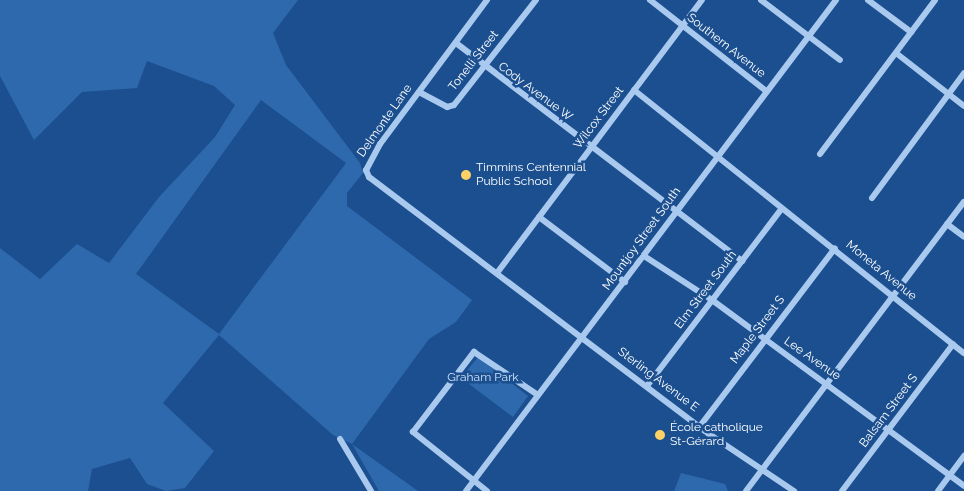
<!DOCTYPE html>
<html>
<head>
<meta charset="utf-8">
<style>
	body { margin:0 }
	#map { position:relative; width:964px; height:491px; overflow:hidden; background:#1b4f8f; font-family:Raleway,sans-serif }
	div>[style] { position:absolute }
	.green>* { inset:0; background:#2e69ad }
	.minor>* { height:6px; margin:-3px; padding:0 3px; transform-origin:3px; border-radius:3px; background:#a9c9ee }
	.dots>* { width:14px; height:14px; translate:-50% -50%; box-sizing:border-box; border:2px solid #1b4f8f; border-radius:50% }
	span { translate:-50% -50%; white-space:nowrap; text-align:center; line-height:1.15; -webkit-text-stroke:5px #1b4f8f; paint-order:stroke }
	.street-label { font-size:12px; color:#fff }
	.poi-label { font-size:12px; color:#fff }
	.left { translate:0 -50%; text-align:left }
	.park-label { font-size:12px; color:#cfe3fa }
</style>
</head>
<body>
<div id="map">
	<div class="green">
		<div style="clip-path:polygon(evenodd,0 0,298px 0,273px 33px,286px 65px,360px 163px,363px 173px,347px 193px,347px 206px,472px 300px,456px 322px,429px 339px,352px 444px,418px 491px,379px 491px,352px 444px,333px 435px,219px 335px,163px 403px,214px 451px,185px 488px,166px 491px,147px 484px,130px 458px,92px 469px,88px 491px,0 491px,0 248px,40px 279px,77px 244px,109px 263px,159px 197px,215px 137px,235px 105px,214px 86px,147px 61px,137px 88px,82px 92px,34px 140px,0 76px,0 0,261px 100px,346px 163px,219px 334px,136px 274px,261px 100px)"></div>
		<div style="clip-path:polygon(478px 357px,528px 396px,513px 417px,461px 378px)"></div>
		<div style="clip-path:polygon(681px 473px,725px 484px,728px 491px,674px 491px)"></div>
	</div>
	<div class="minor">
		<div style="left:487px;top:0;width:179px;rotate:126.6deg"></div>
		<div style="left:380px;top:144px;width:30px;rotate:118deg"></div>
		<div style="left:366px;top:170px;width:8px;rotate:67deg"></div>
		<div style="left:369px;top:177px;width:430px;rotate:37.1deg"></div>
		<div style="left:712px;top:436px;width:99px;rotate:33.9deg"></div>
		<div style="left:650px;top:0;width:147px;rotate:38.1deg"></div>
		<div style="left:761px;top:0;width:99px;rotate:37.2deg"></div>
		<div style="left:868px;top:0;width:54px;rotate:36.7deg"></div>
		<div style="left:456px;top:43px;width:360px;rotate:37.3deg"></div>
		<div style="left:896px;top:53px;width:86px;rotate:37.9deg"></div>
		<div style="left:634px;top:90px;width:422px;rotate:38.6deg"></div>
		<div style="left:419px;top:92px;width:32px;rotate:28deg"></div>
		<div style="left:447px;top:107px;width:7px;rotate:-16deg"></div>
		<div style="left:454px;top:105px;width:133px;rotate:-52deg"></div>
		<div style="left:820px;top:154px;width:192px;rotate:-53.2deg"></div>
		<div style="left:872px;top:198px;width:155px;rotate:-53.6deg"></div>
		<div style="left:539px;top:217px;width:108px;rotate:37.1deg"></div>
		<div style="left:947px;top:224px;width:21px;rotate:37deg"></div>
		<div style="left:644px;top:256px;width:81px;rotate:32.9deg"></div>
		<div style="left:712px;top:300px;width:313px;rotate:36.4deg"></div>
		<div style="left:497px;top:273px;width:341px;rotate:-53.1deg"></div>
		<div style="left:647px;top:386px;width:223px;rotate:-52.8deg"></div>
		<div style="left:700px;top:426px;width:223px;rotate:-52.8deg"></div>
		<div style="left:340px;top:439px;width:61px;rotate:59.2deg"></div>
		<div style="left:466px;top:491px;width:615px;rotate:-53deg"></div>
		<div style="left:487px;top:491px;width:95px;rotate:-141.4deg"></div>
		<div style="left:413px;top:432px;width:101px;rotate:-52.7deg"></div>
		<div style="left:474px;top:352px;width:77px;rotate:33.9deg"></div>
		<div style="left:746px;top:491px;width:362px;rotate:-53deg"></div>
		<div style="left:842px;top:491px;width:184px;rotate:-52.9deg"></div>
		<div style="left:938px;top:491px;width:44px;rotate:-53.4deg"></div>
	</div>
	<div class="dots">
		<div style="left:466px;top:175px;background:#ffd166"></div>
		<div style="left:660px;top:435px;background:#ffd166"></div>
	</div>
	<div class="street-label">
		<span style="left:726px;top:46px;rotate:38deg">Southern Avenue</span>
		<span style="left:474px;top:61px;rotate:-52deg">Tonelli Street</span>
		<span style="left:535px;top:92px;rotate:37deg">Cody Avenue W</span>
		<span style="left:599px;top:118px;rotate:-53deg">Wilcox Street</span>
		<span style="left:385px;top:121px;rotate:-55deg">Delmonte Lane</span>
		<span style="left:642px;top:239px;rotate:-54deg">Mountjoy Street South</span>
		<span style="left:881px;top:271px;rotate:39deg">Moneta Avenue</span>
		<span style="left:706px;top:290px;rotate:-53deg">Elm Street South</span>
		<span style="left:758px;top:330px;rotate:-53deg">Maple Street S</span>
		<span style="left:812px;top:359px;rotate:35deg">Lee Avenue</span>
		<span style="left:658px;top:380px;rotate:37deg">Sterling Avenue E</span>
		<span style="left:889px;top:411px;rotate:-53deg">Balsam Street S</span>
	</div>
	<div class="poi-label">
		<span class="left" style="left:476px;top:175px">Timmins Centennial<br>Public School</span>
		<span class="left" style="left:670px;top:435px">École catholique<br>St-Gérard</span>
	</div>
	<div class="park-label">
		<span style="left:483px;top:378px">Graham Park</span>
	</div>
</div>
</body>
</html>
